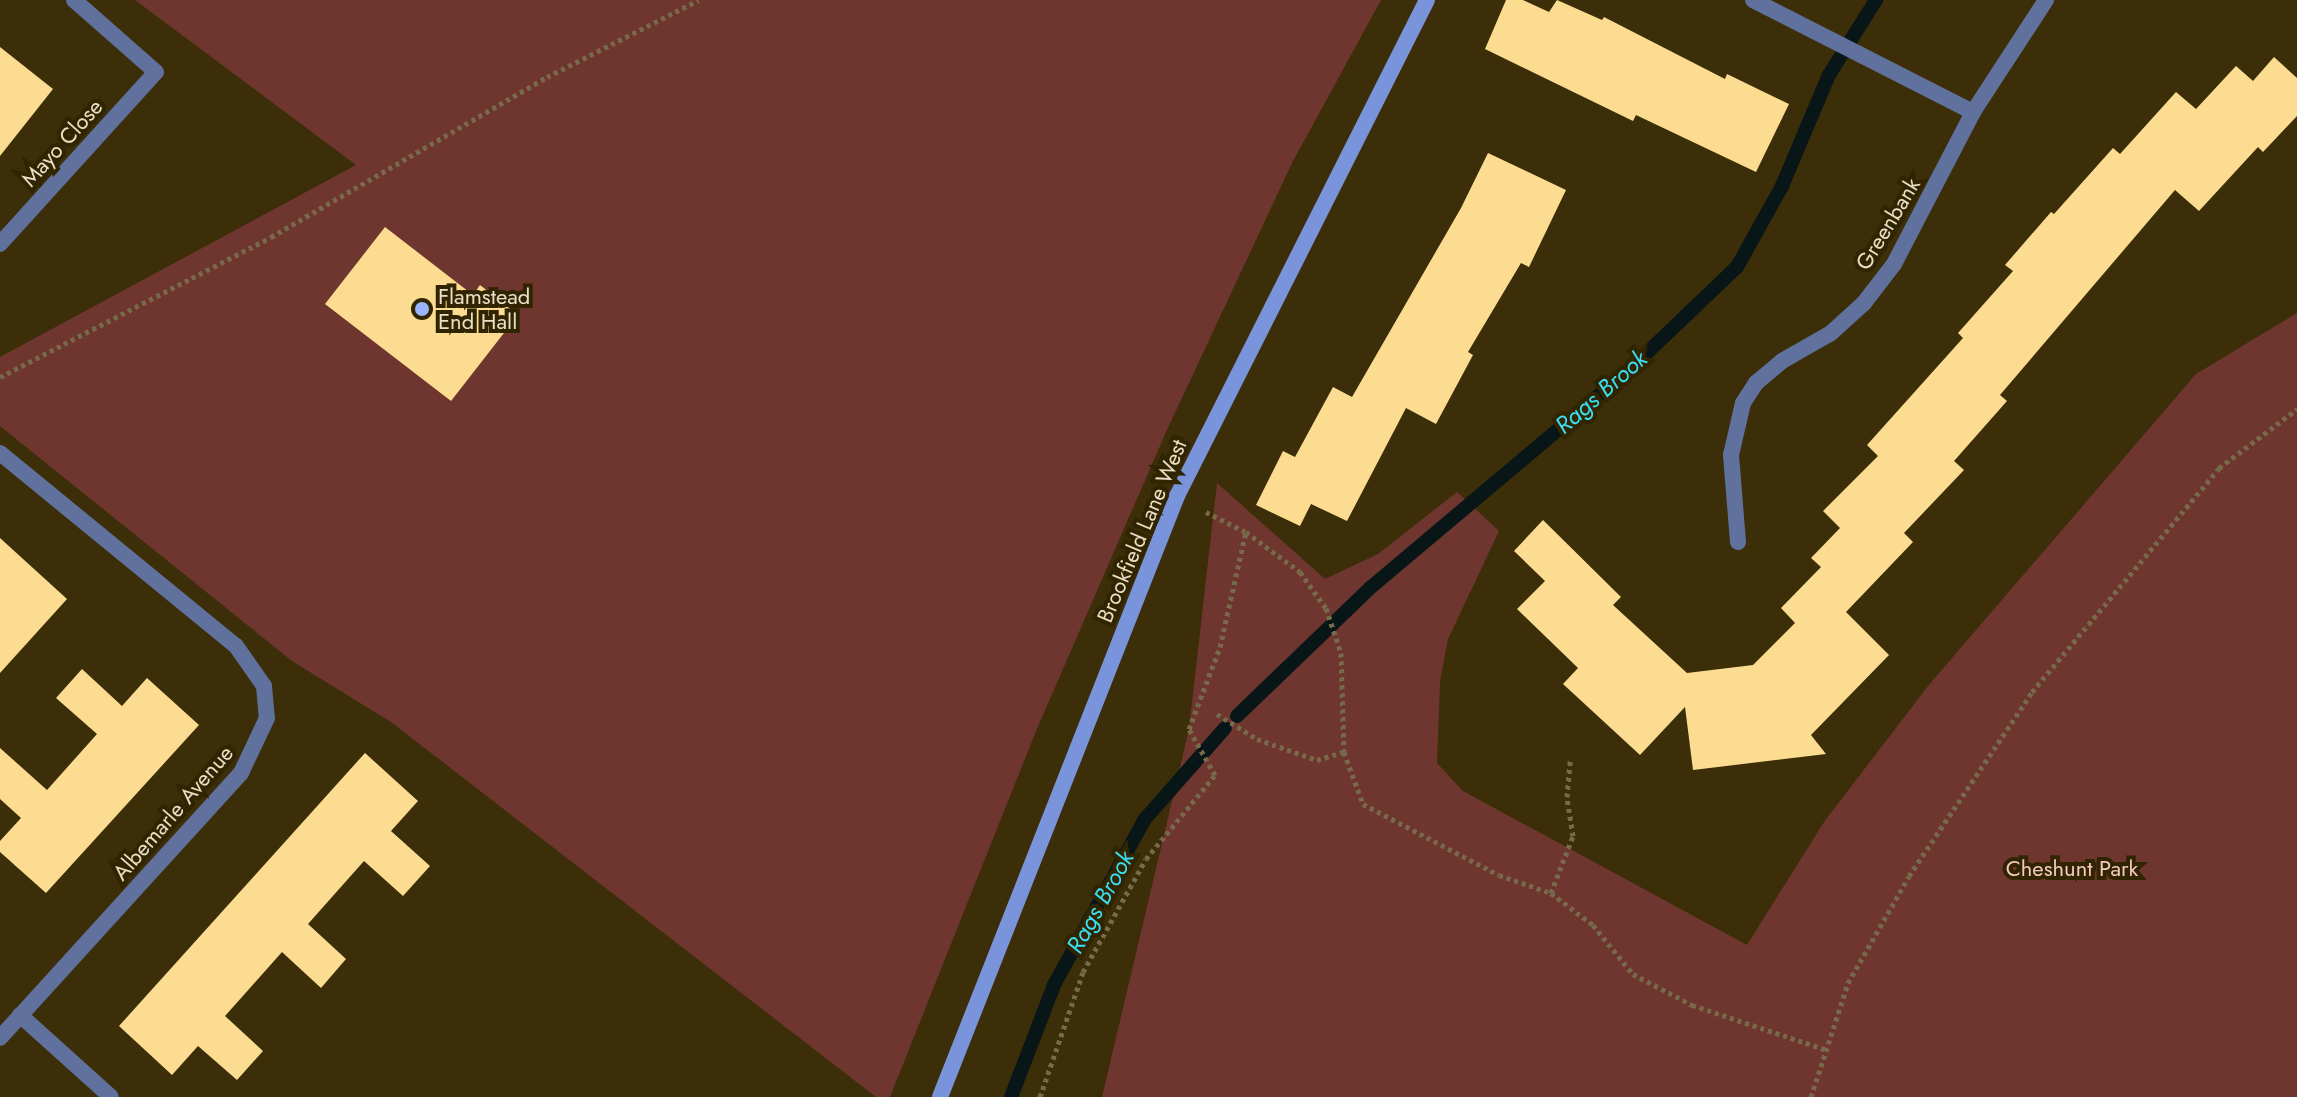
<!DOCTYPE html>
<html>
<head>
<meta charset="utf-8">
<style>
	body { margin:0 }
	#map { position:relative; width:2297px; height:1097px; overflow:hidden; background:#3c2e09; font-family:Jost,sans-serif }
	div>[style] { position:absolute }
	.green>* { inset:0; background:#6f3630 }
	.stream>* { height:14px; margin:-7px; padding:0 7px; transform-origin:7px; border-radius:7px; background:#081618 }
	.building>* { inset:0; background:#fbdc90 }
	.path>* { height:5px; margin-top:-2.5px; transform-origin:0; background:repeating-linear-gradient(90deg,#776a49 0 4px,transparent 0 8px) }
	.service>* { height:16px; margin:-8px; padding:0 8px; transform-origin:8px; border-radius:8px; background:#60719d }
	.minor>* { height:16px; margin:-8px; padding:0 8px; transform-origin:8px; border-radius:8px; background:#60719d }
	.secondary>* { height:16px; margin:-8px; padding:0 8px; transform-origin:8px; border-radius:8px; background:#7a94db }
	.dots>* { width:22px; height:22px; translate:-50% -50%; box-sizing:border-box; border:4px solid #312400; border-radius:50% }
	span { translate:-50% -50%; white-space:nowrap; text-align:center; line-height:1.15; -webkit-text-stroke:8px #312400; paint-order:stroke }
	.street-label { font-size:22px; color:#e9dec6 }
	.poi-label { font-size:22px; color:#e9dec6 }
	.left { translate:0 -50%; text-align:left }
	.park-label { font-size:22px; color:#f4c7c0 }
	.water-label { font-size:24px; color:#3adef3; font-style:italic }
</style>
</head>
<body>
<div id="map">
	<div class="green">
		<div style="clip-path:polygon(135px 0,1381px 0,1292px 163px,1166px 432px,1036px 731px,890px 1097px,876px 1097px,391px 722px,292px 661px,0 426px,0 357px,356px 165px)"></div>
		<div style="clip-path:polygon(2297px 313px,2297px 1097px,1102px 1097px,1189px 729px,1217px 483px,1325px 579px,1378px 554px,1457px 492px,1499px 531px,1448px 639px,1440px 681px,1437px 763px,1463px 791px,1747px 945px,1824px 822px,1928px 686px,2196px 374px)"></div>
	</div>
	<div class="stream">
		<div style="left:1237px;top:716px;width:185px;rotate:-43.9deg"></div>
		<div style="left:1370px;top:588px;width:337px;rotate:-40.1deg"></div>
		<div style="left:1628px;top:371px;width:151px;rotate:-43.7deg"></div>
		<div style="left:1737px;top:267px;width:93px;rotate:-60.9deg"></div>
		<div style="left:1782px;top:186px;width:121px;rotate:-67.1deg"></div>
		<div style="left:1829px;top:75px;width:89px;rotate:-57.9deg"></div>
		<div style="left:1011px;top:1097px;width:120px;rotate:-69deg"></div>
		<div style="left:1054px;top:985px;width:189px;rotate:-61.3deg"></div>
		<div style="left:1145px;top:819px;width:121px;rotate:-48.7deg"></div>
	</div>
	<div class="building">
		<div style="clip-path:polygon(1506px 0,1523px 0,1549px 12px,1557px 0,1602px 20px,1604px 17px,1725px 79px,1727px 74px,1789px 104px,1756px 172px,1636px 115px,1633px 121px,1485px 49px)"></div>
		<div style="clip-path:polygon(0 47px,53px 89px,0 156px)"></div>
		<div style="clip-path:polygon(2274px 57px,2297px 78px,2297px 116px,2263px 152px,2258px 147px,2199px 211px,2175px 190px,2000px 395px,2007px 401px,1954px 461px,1964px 470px,1904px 533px,1913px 542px,1846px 612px,1889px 655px,1811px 735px,1826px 754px,1693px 770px,1685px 707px,1640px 755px,1563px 684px,1578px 668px,1517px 609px,1545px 581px,1514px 551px,1543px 520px,1621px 597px,1613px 605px,1687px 673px,1753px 665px,1795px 623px,1781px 608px,1821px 567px,1811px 558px,1840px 528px,1823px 511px,1878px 456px,1867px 445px,1963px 338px,1958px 333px,2013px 271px,2005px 265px,2051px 212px,2054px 214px,2113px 148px,2120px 154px,2176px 92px,2196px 109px,2236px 66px,2253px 81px)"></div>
		<div style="clip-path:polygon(1488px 153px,1566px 190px,1529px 267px,1521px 263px,1468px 352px,1473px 355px,1436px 424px,1406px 408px,1347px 521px,1311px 504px,1300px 526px,1256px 505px,1283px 451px,1295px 457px,1333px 387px,1352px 397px,1461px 208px)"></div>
		<div style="clip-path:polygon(385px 227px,473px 295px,480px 285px,518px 315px,451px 401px,325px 304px)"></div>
		<div style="clip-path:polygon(0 538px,67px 599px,0 673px)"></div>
		<div style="clip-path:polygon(82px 669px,122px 706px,147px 678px,199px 725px,46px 893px,0 852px,0 841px,21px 818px,0 799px,0 748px,47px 790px,97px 734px,56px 698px)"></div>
		<div style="clip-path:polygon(365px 753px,418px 801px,391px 831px,430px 866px,403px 896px,364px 861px,308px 924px,346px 959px,321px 988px,282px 952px,225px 1016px,263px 1051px,237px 1080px,198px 1046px,172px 1075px,119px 1026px)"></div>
	</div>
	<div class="path">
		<div style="left:0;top:377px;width:305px;rotate:-27.3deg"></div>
		<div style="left:271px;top:237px;width:319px;rotate:-30.1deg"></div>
		<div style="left:547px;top:77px;width:170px;rotate:-26.9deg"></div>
		<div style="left:1206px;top:512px;width:45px;rotate:26.6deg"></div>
		<div style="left:1246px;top:532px;width:67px;rotate:36.5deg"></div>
		<div style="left:1300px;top:572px;width:44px;rotate:54.2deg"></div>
		<div style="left:1326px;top:608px;width:47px;rotate:71.6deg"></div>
		<div style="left:1341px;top:653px;width:99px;rotate:88.3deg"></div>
		<div style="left:1344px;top:752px;width:55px;rotate:69.9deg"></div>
		<div style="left:1363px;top:804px;width:153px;rotate:27.6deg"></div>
		<div style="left:1499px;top:875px;width:55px;rotate:19.1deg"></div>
		<div style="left:1551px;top:893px;width:53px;rotate:37.3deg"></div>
		<div style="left:1593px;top:925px;width:63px;rotate:50.8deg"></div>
		<div style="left:1633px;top:974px;width:67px;rotate:27.7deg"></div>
		<div style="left:1692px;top:1005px;width:142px;rotate:18.4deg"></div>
		<div style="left:1217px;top:714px;width:47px;rotate:32deg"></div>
		<div style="left:1257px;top:739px;width:64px;rotate:19.3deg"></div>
		<div style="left:1317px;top:760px;width:28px;rotate:-17deg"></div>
		<div style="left:1551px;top:893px;width:61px;rotate:-68.9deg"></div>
		<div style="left:1573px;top:836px;width:39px;rotate:-99deg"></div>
		<div style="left:1567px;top:797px;width:38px;rotate:-85deg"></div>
		<div style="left:1040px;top:1097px;width:132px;rotate:-71deg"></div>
		<div style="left:1083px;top:972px;width:129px;rotate:-60.9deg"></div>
		<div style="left:1146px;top:859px;width:109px;rotate:-50.6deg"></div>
		<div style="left:1215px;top:775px;width:53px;rotate:-119.5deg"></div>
		<div style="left:1189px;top:729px;width:88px;rotate:-69.3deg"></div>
		<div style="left:1220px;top:647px;width:118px;rotate:-77.3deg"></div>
		<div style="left:1811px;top:1097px;width:120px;rotate:-72deg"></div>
		<div style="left:1848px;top:983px;width:123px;rotate:-60.3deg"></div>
		<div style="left:1909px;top:876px;width:221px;rotate:-56.2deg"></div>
		<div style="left:2032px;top:692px;width:292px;rotate:-50.1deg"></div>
		<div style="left:2219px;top:468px;width:98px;rotate:-37.1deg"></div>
	</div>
	<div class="service">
		<div style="left:74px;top:0;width:109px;rotate:41.3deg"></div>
		<div style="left:20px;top:1015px;width:122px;rotate:42deg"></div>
	</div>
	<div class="minor">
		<div style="left:1753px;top:0;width:247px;rotate:27deg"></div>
		<div style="left:1973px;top:112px;width:134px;rotate:-56.9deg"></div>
		<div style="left:0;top:244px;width:232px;rotate:-47.8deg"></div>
		<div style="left:0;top:453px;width:305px;rotate:39.3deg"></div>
		<div style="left:236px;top:646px;width:49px;rotate:55deg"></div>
		<div style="left:264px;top:686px;width:32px;rotate:85deg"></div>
		<div style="left:267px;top:718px;width:61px;rotate:115.3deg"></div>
		<div style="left:241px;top:773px;width:358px;rotate:132.3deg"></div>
		<div style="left:1738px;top:542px;width:87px;rotate:-94.6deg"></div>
		<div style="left:1731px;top:455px;width:53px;rotate:-77deg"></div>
		<div style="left:1743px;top:403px;width:24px;rotate:-57deg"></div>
		<div style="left:1756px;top:383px;width:34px;rotate:-40deg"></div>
		<div style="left:1782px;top:361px;width:56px;rotate:-29.7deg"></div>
		<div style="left:1831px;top:333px;width:45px;rotate:-42.3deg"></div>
		<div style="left:1864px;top:303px;width:49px;rotate:-52.4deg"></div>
		<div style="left:1894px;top:264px;width:171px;rotate:-62.5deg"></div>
	</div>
	<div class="secondary">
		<div style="left:940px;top:1097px;width:646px;rotate:-68.48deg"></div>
		<div style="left:1177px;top:496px;width:555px;rotate:-63.25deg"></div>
	</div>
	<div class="dots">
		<div style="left:422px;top:309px;background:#9ab5fd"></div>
	</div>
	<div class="street-label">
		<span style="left:62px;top:143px;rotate:-48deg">Mayo Close</span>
		<span style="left:1888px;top:224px;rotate:-59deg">Greenbank</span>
		<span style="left:1142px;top:531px;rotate:-67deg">Brookfield Lane West</span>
		<span style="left:173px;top:813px;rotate:-49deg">Albemarle Avenue</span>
	</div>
	<div class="poi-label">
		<span class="left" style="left:438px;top:309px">Flamstead<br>End Hall</span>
	</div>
	<div class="park-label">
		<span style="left:2072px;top:869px">Cheshunt Park</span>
	</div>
	<div class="water-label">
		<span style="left:1601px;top:392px;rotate:-41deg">Rags Brook</span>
		<span style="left:1100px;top:902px;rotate:-61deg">Rags Brook</span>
	</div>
</div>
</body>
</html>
